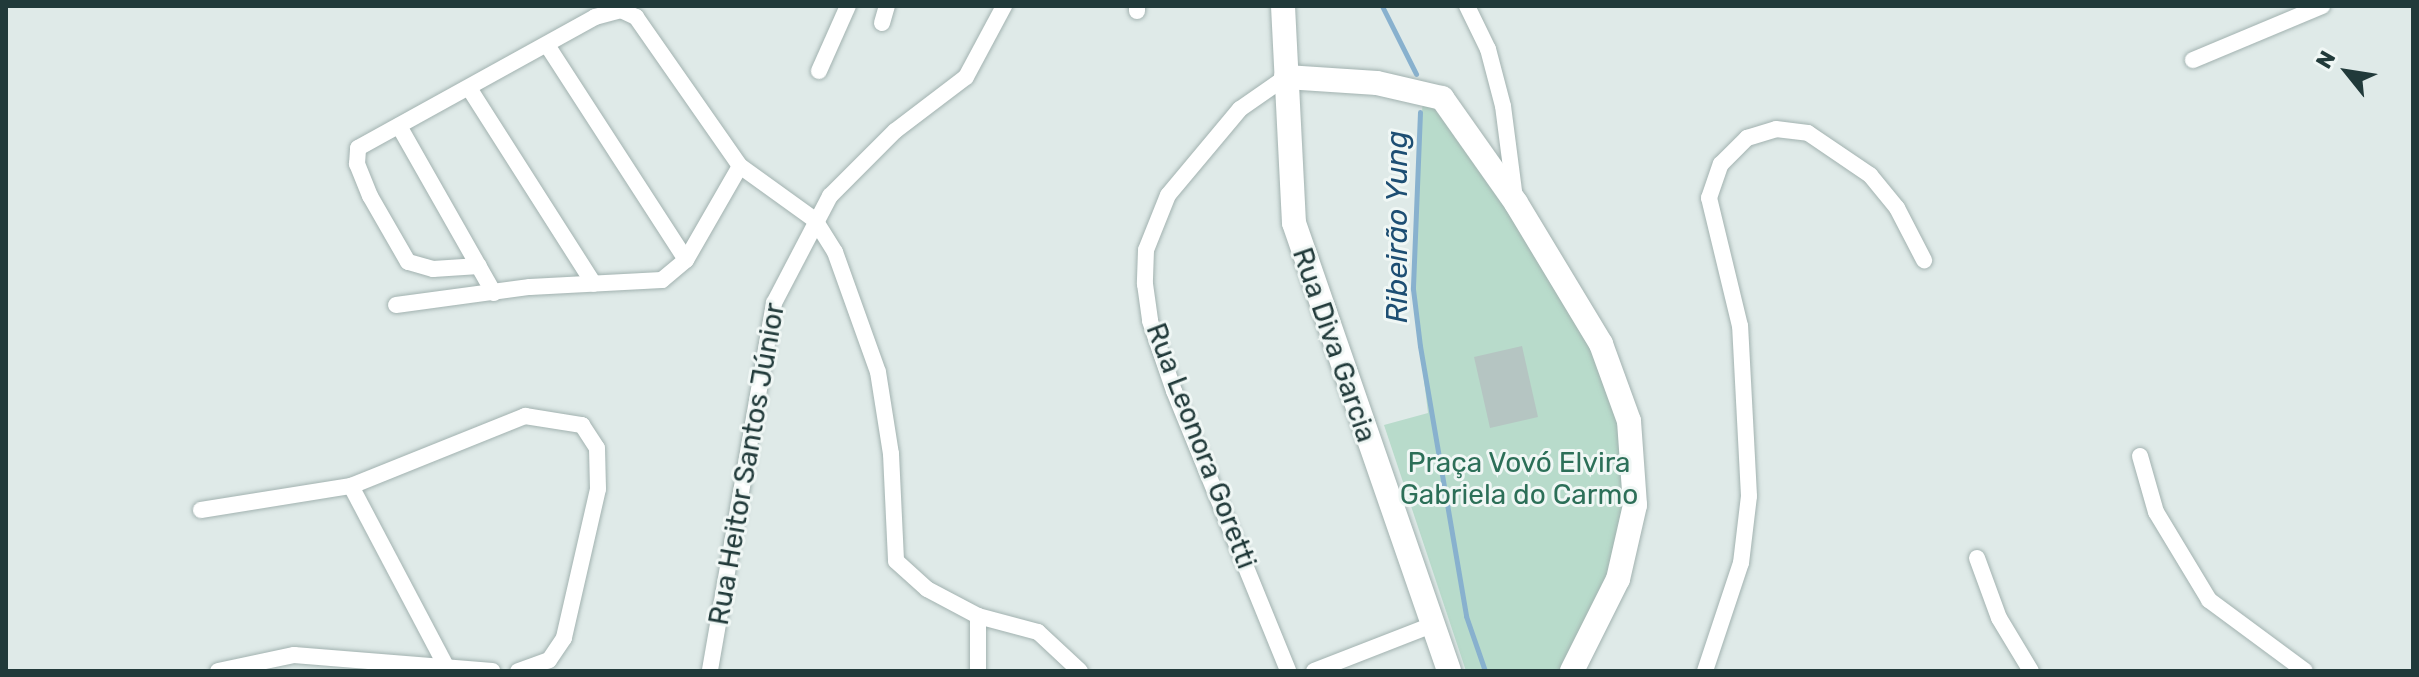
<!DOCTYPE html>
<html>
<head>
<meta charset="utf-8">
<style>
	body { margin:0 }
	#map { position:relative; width:2419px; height:677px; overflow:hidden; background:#dfeae8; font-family:Rubik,sans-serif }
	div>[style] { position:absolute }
	.green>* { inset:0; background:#b8dbcb }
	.stream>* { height:5px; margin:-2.5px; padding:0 2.5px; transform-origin:2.5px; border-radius:2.5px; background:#88b1ce }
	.building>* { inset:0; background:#b5c5c2 }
	.roads { filter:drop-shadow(0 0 2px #a2b2b0) drop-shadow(0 0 2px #a2b2b0) }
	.street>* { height:16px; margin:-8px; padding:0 8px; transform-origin:8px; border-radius:8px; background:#fff }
	.secondary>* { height:24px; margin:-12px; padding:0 12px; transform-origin:12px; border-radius:12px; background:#fff }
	span { translate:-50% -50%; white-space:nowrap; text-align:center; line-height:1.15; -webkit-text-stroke:6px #f0f7f5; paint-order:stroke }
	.street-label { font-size:28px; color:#213a3a }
	.park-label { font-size:28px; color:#2c6f58 }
	.water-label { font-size:30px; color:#1d4e73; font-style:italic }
	.frame { position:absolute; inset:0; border:8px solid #213a3a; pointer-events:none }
	.north { position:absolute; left:2307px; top:32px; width:80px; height:80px; -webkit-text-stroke:6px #f0f7f5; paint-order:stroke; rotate:300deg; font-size:22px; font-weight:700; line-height:32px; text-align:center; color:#213a3a }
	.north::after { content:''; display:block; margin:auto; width:28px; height:36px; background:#213a3a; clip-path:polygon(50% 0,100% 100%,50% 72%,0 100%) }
</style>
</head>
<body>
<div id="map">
	<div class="green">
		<div style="clip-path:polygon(1423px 94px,1443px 108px,1597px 346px,1623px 414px,1625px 534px,1568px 671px,1466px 671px,1384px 425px,1428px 413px,1413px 289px)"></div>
	</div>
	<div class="stream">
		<div style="left:1382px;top:6px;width:76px;rotate:63.4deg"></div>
		<div style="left:1420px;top:112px;width:177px;rotate:92.3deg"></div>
		<div style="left:1413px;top:289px;width:57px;rotate:83deg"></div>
		<div style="left:1420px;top:346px;width:274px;rotate:80.3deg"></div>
		<div style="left:1466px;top:616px;width:58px;rotate:70.9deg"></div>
	</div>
	<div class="building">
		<div style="clip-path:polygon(1522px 346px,1538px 417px,1490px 428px,1474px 357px)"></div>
	</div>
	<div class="roads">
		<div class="street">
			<div style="left:1137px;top:6px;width:5px;rotate:90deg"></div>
			<div style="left:1467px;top:6px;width:48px;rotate:64deg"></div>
			<div style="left:1488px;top:49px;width:59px;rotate:75.3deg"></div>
			<div style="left:1503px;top:106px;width:93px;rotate:82.6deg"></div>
			<div style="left:882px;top:23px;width:18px;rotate:-74deg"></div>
			<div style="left:547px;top:45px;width:256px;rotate:57.1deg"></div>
			<div style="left:2193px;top:60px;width:140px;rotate:-22.7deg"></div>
			<div style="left:819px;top:71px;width:71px;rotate:-66deg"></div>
			<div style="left:1286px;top:77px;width:56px;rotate:145.2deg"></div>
			<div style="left:1240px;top:109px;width:112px;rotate:129.9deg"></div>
			<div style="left:1168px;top:195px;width:59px;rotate:111.8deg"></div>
			<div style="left:1146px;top:250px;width:34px;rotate:92deg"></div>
			<div style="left:1145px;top:284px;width:37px;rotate:82deg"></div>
			<div style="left:1150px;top:321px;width:74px;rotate:71.1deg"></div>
			<div style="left:1174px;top:391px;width:302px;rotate:67.8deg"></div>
			<div style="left:469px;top:88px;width:232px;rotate:57.5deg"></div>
			<div style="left:399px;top:126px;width:192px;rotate:60.4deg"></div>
			<div style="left:479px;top:266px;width:46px;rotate:176.3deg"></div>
			<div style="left:433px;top:269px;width:26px;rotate:-164deg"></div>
			<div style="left:408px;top:262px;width:76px;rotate:-119.9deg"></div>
			<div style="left:370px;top:196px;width:35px;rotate:-112deg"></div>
			<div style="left:357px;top:164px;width:16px;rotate:-86deg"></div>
			<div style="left:358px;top:148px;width:271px;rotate:-28.9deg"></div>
			<div style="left:595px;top:17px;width:27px;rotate:-15deg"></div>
			<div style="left:621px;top:10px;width:17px;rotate:25deg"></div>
			<div style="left:636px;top:17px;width:182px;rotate:55.1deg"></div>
			<div style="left:740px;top:166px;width:92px;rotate:35.8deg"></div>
			<div style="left:815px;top:220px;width:38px;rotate:58deg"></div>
			<div style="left:835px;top:252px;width:127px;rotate:70.3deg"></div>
			<div style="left:878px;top:372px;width:83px;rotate:81deg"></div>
			<div style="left:891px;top:454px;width:107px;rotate:87.3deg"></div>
			<div style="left:896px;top:561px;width:42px;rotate:42.1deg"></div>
			<div style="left:927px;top:589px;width:58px;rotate:27.9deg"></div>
			<div style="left:978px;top:616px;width:62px;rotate:14.9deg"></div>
			<div style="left:1038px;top:632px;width:57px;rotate:42.9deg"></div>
			<div style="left:396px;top:305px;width:135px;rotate:-7.7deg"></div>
			<div style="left:530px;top:287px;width:132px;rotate:-3deg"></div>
			<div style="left:662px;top:280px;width:31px;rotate:-40deg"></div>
			<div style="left:686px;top:260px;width:108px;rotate:-60.1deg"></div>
			<div style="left:2140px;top:456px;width:58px;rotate:74.1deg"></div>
			<div style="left:2156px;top:512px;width:103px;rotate:58.9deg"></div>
			<div style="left:2209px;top:600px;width:119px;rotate:36.5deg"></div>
			<div style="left:351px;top:486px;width:206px;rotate:62.2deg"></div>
			<div style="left:201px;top:510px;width:152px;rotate:-9.1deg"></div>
			<div style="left:351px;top:486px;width:188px;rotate:-21.9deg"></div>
			<div style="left:525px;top:416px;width:58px;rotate:9deg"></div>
			<div style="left:582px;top:425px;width:27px;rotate:57deg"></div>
			<div style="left:597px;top:448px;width:41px;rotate:88.6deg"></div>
			<div style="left:598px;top:489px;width:153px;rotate:102.9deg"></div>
			<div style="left:564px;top:638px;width:27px;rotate:124deg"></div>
			<div style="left:549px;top:660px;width:33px;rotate:160deg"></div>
			<div style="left:1977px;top:558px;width:64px;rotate:69.9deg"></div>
			<div style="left:1999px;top:618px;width:62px;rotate:58.9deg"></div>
			<div style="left:978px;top:616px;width:55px;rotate:90deg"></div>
			<div style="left:710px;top:670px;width:373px;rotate:-80.1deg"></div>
			<div style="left:774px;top:303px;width:121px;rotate:-62.4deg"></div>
			<div style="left:830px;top:196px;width:92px;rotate:-45deg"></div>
			<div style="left:895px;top:131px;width:89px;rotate:-37.3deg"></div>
			<div style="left:966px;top:77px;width:81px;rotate:-61.8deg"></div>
			<div style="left:218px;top:671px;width:78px;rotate:-11.9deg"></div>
			<div style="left:294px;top:655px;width:199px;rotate:4.6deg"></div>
			<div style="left:1314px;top:671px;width:127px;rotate:-21.3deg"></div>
			<div style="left:1705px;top:671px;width:114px;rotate:-71.6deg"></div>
			<div style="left:1741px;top:563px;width:67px;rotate:-83.2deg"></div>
			<div style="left:1749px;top:496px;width:170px;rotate:-93deg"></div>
			<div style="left:1740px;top:326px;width:132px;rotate:-103.6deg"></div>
			<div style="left:1709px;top:198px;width:36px;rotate:-71deg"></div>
			<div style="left:1721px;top:164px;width:37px;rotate:-45deg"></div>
			<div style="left:1747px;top:138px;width:30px;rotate:-17deg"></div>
			<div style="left:1776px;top:129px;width:32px;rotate:7deg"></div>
			<div style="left:1808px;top:133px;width:75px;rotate:34.1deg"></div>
			<div style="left:1870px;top:175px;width:43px;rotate:50.7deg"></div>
			<div style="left:1897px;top:208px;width:59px;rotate:62.6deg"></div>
		</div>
		<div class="secondary">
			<div style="left:1283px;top:6px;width:217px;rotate:87.1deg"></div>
			<div style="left:1294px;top:223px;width:474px;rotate:70.9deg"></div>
			<div style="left:1286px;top:77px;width:91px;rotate:3.8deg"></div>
			<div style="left:1377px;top:83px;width:67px;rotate:13deg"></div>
			<div style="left:1442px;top:98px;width:128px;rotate:54.8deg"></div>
			<div style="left:1516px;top:203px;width:165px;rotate:58.9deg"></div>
			<div style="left:1601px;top:344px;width:82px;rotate:70deg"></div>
			<div style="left:1629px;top:421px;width:84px;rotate:85.9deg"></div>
			<div style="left:1635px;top:505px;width:76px;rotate:102.9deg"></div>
			<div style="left:1618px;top:579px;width:103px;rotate:116.6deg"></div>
		</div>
	</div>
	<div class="street-label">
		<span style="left:1334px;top:345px;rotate:71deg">Rua Diva Garcia</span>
		<span style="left:1201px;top:446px;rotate:69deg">Rua Leonora Goretti</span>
		<span style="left:747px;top:464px;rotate:-80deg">Rua Heitor Santos Júnior</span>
	</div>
	<div class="park-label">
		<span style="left:1519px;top:479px">Praça Vovó Elvira<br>Gabriela do Carmo</span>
	</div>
	<div class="water-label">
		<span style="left:1397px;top:227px;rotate:-90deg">Ribeirão Yung</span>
	</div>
	<div class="frame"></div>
	<div class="north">N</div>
</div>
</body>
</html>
